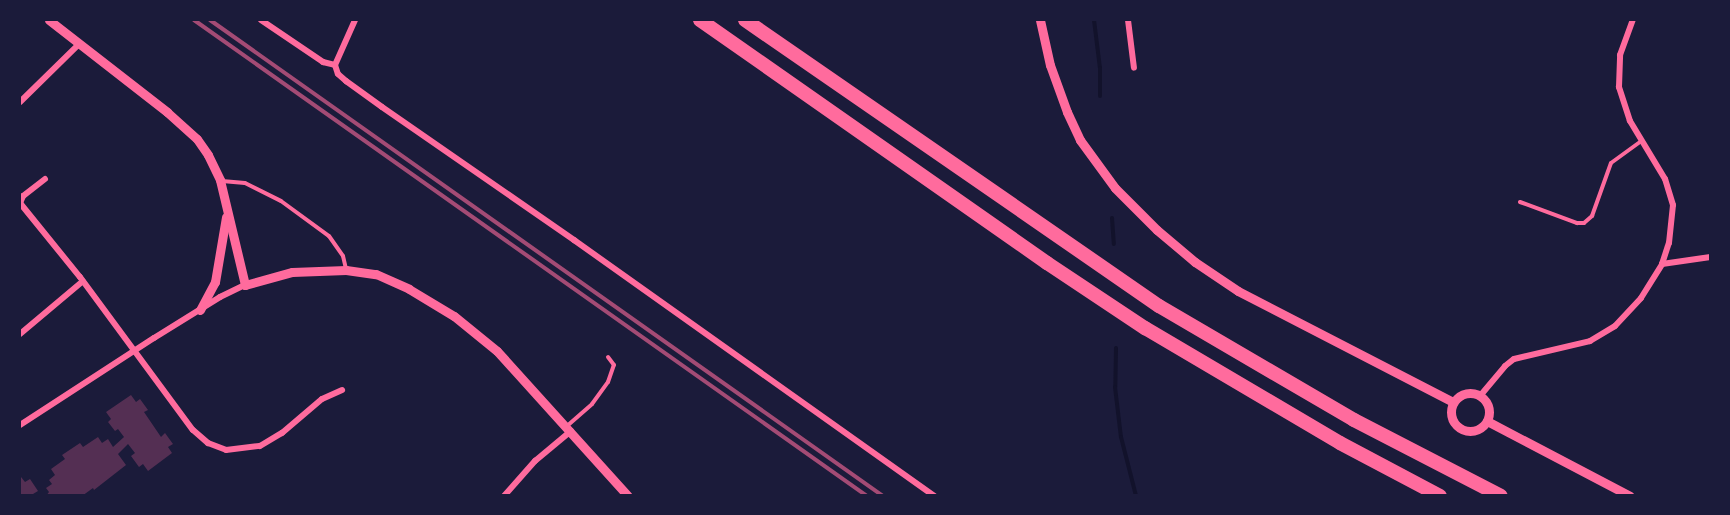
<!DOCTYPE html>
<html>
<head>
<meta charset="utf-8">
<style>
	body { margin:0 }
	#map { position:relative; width:1730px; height:515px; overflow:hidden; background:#1b1b3a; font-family:Bitter,serif }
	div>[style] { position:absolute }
	.stream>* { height:4px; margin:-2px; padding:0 2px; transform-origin:2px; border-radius:2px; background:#12122b }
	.building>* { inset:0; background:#542f53 }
	.service>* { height:4px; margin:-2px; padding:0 2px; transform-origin:2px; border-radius:2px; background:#ff6b9d }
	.minor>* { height:6px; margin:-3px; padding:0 3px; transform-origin:3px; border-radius:3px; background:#ff6b9d }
	.tertiary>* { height:9px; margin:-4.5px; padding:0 4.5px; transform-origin:4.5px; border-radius:4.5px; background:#ff6b9d }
	.tertiary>.ring { margin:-4.5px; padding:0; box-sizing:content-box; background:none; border:9px solid #ff6b9d; border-radius:50% }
	.motorway>* { height:14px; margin:-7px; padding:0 7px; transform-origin:7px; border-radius:7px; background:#ff6b9d }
	.rail>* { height:4px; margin:-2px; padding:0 2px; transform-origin:2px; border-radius:2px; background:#a44b75 }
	span { translate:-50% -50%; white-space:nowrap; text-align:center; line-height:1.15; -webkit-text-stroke:6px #1b1b3a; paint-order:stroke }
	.frame { position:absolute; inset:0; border:21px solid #1b1b3a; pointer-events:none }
</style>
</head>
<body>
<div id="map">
	<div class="stream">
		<div style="left:1094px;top:20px;width:48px;rotate:82.9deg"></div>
		<div style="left:1100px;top:68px;width:28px;rotate:90deg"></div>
		<div style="left:1112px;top:218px;width:26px;rotate:86deg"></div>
		<div style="left:1116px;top:348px;width:39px;rotate:91deg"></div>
		<div style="left:1115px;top:387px;width:50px;rotate:83.2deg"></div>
		<div style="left:1121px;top:437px;width:61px;rotate:75.7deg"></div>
	</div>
	<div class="building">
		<div style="clip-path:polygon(131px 395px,136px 402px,140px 399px,148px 410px,144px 412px,161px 437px,165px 433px,173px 444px,168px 447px,172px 453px,148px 471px,143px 464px,139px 467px,131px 456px,135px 453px,128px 444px,118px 454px,126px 465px,94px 490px,93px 488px,82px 496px,46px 496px,49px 492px,46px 488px,52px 484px,49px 480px,55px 475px,51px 469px,65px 459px,62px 455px,80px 443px,83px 447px,98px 437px,102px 443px,108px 439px,113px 447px,124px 437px,118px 429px,115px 431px,108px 422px,111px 419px,106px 412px)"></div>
		<div style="clip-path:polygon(21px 477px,25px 482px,30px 479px,38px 491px,33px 494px,35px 496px,20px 496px)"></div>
	</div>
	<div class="service">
		<div style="left:222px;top:181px;width:23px;rotate:5deg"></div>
		<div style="left:245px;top:183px;width:40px;rotate:26.6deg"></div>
		<div style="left:281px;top:201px;width:59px;rotate:36.1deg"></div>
		<div style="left:329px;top:236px;width:24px;rotate:55deg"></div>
		<div style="left:343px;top:256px;width:13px;rotate:77deg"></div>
		<div style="left:1520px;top:202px;width:61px;rotate:20.2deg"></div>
		<div style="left:1577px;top:223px;width:7px"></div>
		<div style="left:1584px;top:223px;width:11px;rotate:-41deg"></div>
		<div style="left:1592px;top:216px;width:56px;rotate:-70.3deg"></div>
		<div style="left:1611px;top:163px;width:37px;rotate:-36deg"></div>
		<div style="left:567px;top:426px;width:33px;rotate:-41deg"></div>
		<div style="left:592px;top:404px;width:27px;rotate:-54deg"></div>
		<div style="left:608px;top:382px;width:18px;rotate:-71deg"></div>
		<div style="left:614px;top:365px;width:10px;rotate:-127deg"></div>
	</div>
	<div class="minor">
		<div style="left:261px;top:20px;width:75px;rotate:34.1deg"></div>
		<div style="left:323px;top:62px;width:12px;rotate:14deg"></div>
		<div style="left:1128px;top:20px;width:48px;rotate:82.9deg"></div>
		<div style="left:335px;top:65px;width:9px;rotate:72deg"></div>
		<div style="left:338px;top:74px;width:11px;rotate:41deg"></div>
		<div style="left:346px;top:81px;width:44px;rotate:35.8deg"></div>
		<div style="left:382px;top:107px;width:234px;rotate:34.7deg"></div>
		<div style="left:574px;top:240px;width:442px;rotate:35.4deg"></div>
		<div style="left:335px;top:65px;width:49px;rotate:-66deg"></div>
		<div style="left:20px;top:102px;width:83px;rotate:-44.5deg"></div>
		<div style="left:45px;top:179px;width:28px;rotate:142deg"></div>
		<div style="left:23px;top:196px;width:8px;rotate:113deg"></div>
		<div style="left:20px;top:203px;width:95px;rotate:51deg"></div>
		<div style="left:80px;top:277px;width:190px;rotate:53.6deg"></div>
		<div style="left:193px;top:430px;width:20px;rotate:41deg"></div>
		<div style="left:208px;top:443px;width:19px;rotate:21deg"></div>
		<div style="left:226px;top:450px;width:34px;rotate:-7deg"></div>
		<div style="left:260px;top:446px;width:26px;rotate:-31deg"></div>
		<div style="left:282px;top:433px;width:52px;rotate:-40.4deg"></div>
		<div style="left:322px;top:399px;width:22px;rotate:-24deg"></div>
		<div style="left:1662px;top:264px;width:49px;rotate:-8.3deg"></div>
		<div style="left:20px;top:334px;width:82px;rotate:-40.1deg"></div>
		<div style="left:1480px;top:396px;width:39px;rotate:-50deg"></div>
		<div style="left:1505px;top:366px;width:11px;rotate:-38deg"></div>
		<div style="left:1514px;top:359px;width:78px;rotate:-13.3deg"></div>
		<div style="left:1590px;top:341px;width:29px;rotate:-31deg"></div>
		<div style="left:1615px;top:326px;width:38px;rotate:-47deg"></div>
		<div style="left:1641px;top:298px;width:40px;rotate:-58deg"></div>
		<div style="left:1662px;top:264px;width:22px;rotate:-72deg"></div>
		<div style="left:1669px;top:243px;width:38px;rotate:-84deg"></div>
		<div style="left:1673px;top:205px;width:27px;rotate:-107deg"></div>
		<div style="left:1665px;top:179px;width:68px;rotate:-121.1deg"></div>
		<div style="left:1630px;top:121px;width:36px;rotate:-108deg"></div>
		<div style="left:1619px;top:87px;width:32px;rotate:-88deg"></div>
		<div style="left:1620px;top:55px;width:37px;rotate:-70deg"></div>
		<div style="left:20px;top:425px;width:160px;rotate:-33deg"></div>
		<div style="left:154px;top:338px;width:78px;rotate:-31.8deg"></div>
		<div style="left:220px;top:297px;width:28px;rotate:-26deg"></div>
		<div style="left:504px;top:496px;width:47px;rotate:-48.5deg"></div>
		<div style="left:535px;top:461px;width:47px;rotate:-39.8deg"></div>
	</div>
	<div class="tertiary">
		<div style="left:49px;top:20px;width:150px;rotate:37.9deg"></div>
		<div style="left:167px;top:112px;width:40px;rotate:42deg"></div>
		<div style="left:197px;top:139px;width:19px;rotate:55deg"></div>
		<div style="left:208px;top:155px;width:28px;rotate:64deg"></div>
		<div style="left:220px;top:180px;width:108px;rotate:76.6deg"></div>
		<div style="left:245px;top:285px;width:49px;rotate:-15.5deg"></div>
		<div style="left:292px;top:272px;width:54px;rotate:-2.1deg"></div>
		<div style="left:346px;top:270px;width:30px;rotate:8deg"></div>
		<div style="left:376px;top:274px;width:36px;rotate:24deg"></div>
		<div style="left:409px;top:289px;width:52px;rotate:31deg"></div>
		<div style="left:454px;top:316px;width:55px;rotate:39.1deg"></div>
		<div style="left:497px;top:351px;width:195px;rotate:47.9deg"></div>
		<div style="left:1040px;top:20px;width:46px;rotate:77.5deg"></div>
		<div style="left:1050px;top:65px;width:50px;rotate:70.1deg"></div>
		<div style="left:1067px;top:112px;width:31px;rotate:65deg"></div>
		<div style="left:1080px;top:140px;width:59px;rotate:53.9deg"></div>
		<div style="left:1115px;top:188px;width:59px;rotate:45deg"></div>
		<div style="left:1157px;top:230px;width:50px;rotate:40.1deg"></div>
		<div style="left:1195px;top:262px;width:52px;rotate:34deg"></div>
		<div style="left:1238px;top:291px;width:242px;rotate:27.3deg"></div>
		<div style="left:200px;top:310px;width:32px;rotate:-62deg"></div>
		<div style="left:215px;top:282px;width:66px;rotate:-80.4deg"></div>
		<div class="ring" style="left:1451px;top:393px;width:29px;height:29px"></div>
		<div style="left:1487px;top:421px;width:161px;rotate:27.7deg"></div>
	</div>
	<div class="motorway">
		<div style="left:700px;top:20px;width:424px;rotate:35deg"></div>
		<div style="left:1047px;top:263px;width:118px;rotate:33.6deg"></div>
		<div style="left:1145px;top:328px;width:226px;rotate:30.5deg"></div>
		<div style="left:1340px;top:443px;width:113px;rotate:27.9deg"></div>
		<div style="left:745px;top:20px;width:503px;rotate:34.64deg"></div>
		<div style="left:1159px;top:306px;width:226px;rotate:30.3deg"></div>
		<div style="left:1354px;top:420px;width:165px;rotate:27.3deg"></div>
	</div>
	<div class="rail">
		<div style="left:194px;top:20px;width:824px;rotate:35.27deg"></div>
		<div style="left:210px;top:20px;width:824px;rotate:35.27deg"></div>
	</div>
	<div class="frame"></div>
</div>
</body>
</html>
